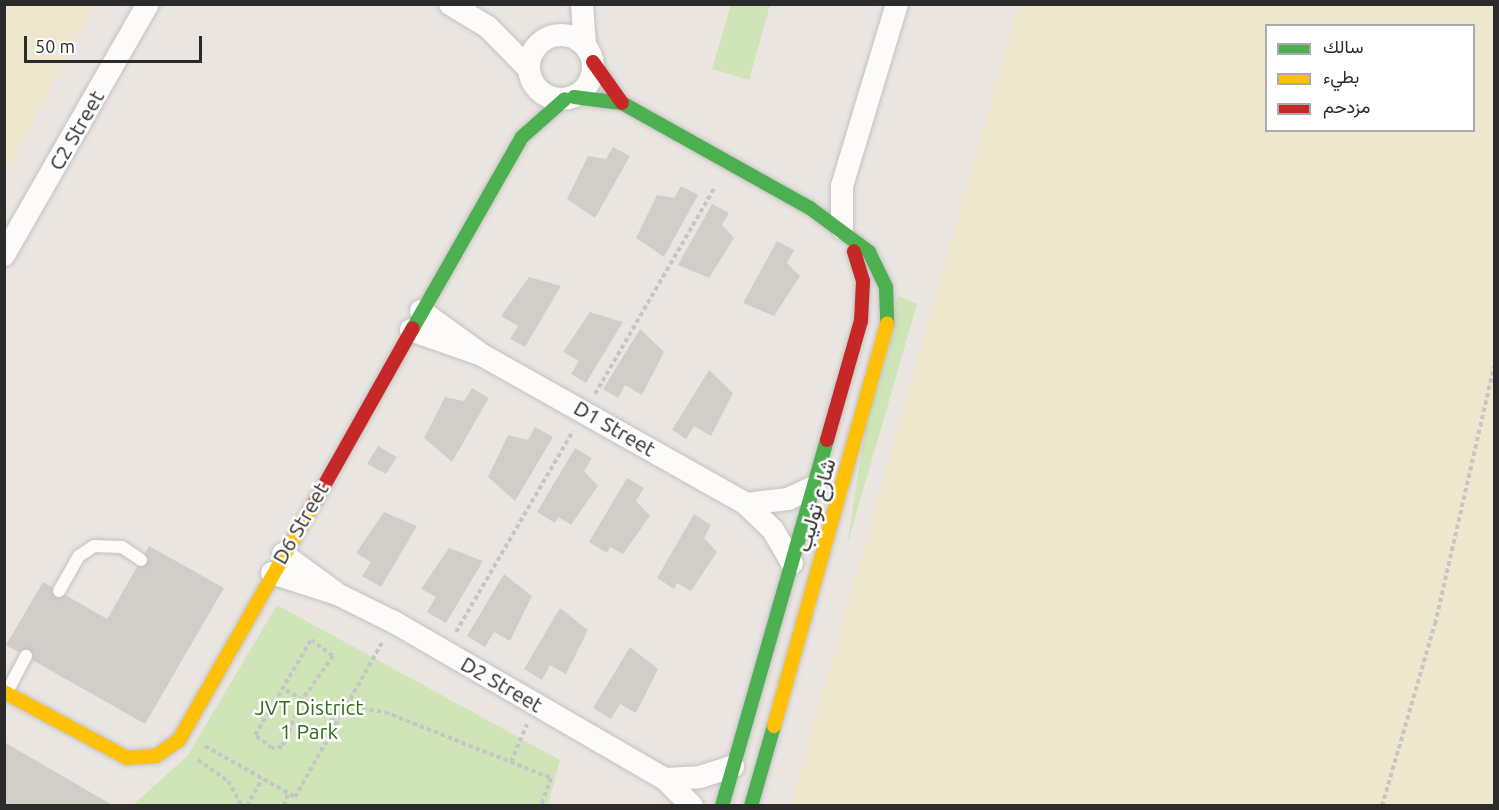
<!DOCTYPE html>
<html>
<head>
<meta charset="utf-8">
<style>
	body { margin:0 }
	#map { position:relative; width:1499px; height:810px; overflow:hidden; background:#eae5e0; font-family:Ubuntu,Vazirmatn,sans-serif }
	div>[style] { position:absolute }
	.green>* { inset:0; background:#cfe5b8 }
	.sand>* { inset:0; background:#efe6ce }
	.building>* { inset:0; background:#d1ceca }
	.path>* { height:4px; margin-top:-2px; transform-origin:0; background:repeating-linear-gradient(90deg,#c6c6c6 0 4.5px,transparent 0 7.5px) }
	.roads { filter:drop-shadow(0 0 2px #c3c2c2) drop-shadow(0 0 2px #c3c2c2) }
	.lane>* { height:12px; margin:-6px; padding:0 6px; transform-origin:6px; border-radius:6px; background:#fcfbfa }
	.street>* { height:22px; margin:-11px; padding:0 11px; transform-origin:11px; border-radius:11px; background:#fcfbfa }
	.street>.ring { margin:-11px; padding:0; box-sizing:content-box; background:none; border:22px solid #fcfbfa; border-radius:50% }
	.fast>* { height:14px; margin:-7px; padding:0 7px; transform-origin:7px; border-radius:7px; background:#4caf50 }
	.slow>* { height:14px; margin:-7px; padding:0 7px; transform-origin:7px; border-radius:7px; background:#ffc107 }
	.jam>* { height:14px; margin:-7px; padding:0 7px; transform-origin:7px; border-radius:7px; background:#c62828 }
	span { translate:-50% -50%; white-space:nowrap; text-align:center; line-height:1.15; -webkit-text-stroke:5px #fff; paint-order:stroke }
	.street-label { font-size:21px; color:#2b2b2b }
	.park-label { font-size:21px; color:#316b18 }
	.frame { position:absolute; inset:0; border:6px solid #2b2b2b; pointer-events:none }
	.legend { position:absolute; left:1265px; top:24px; width:210px; height:108px; box-sizing:border-box; background:#fff; border:2px solid #aaa; margin:0; padding:8px 10px; list-style:none; font-size:18px; color:#2b2b2b }
	.legend li { display:flex; align-items:center; gap:12px; height:30px }
	.legend b { width:30px; border:2px solid #aaa }
	.scale { position:absolute; left:24px; top:36px; width:178px; height:27px; box-sizing:border-box; border:3px solid #2b2b2b; border-top:0; padding-left:8px; font-size:18px; line-height:21px; white-space:nowrap; color:#2b2b2b; -webkit-text-stroke:4px #fff; paint-order:stroke }
</style>
</head>
<body>
<div id="map">
	<div class="green">
		<div style="clip-path:polygon(731px 5px,770px 5px,749px 80px,712px 69px)"></div>
		<div style="clip-path:polygon(898px 296px,917px 304px,847px 546px,865px 428px)"></div>
		<div style="clip-path:polygon(277px 605px,560px 760px,548px 805px,132px 806px,187px 756px)"></div>
	</div>
	<div class="sand">
		<div style="clip-path:polygon(5px 4px,95px 5px,5px 175px,4px 5px)"></div>
		<div style="clip-path:polygon(evenodd,1018px 5px,1494px 5px,1494px 805px,790px 805px,1018px 5px,1266px 26px,1474px 26px,1474px 130px,1266px 130px,1266px 26px)"></div>
	</div>
	<div class="building">
		<div style="clip-path:polygon(613px 147px,630px 156px,595px 218px,567px 199px,588px 156px,606px 159px)"></div>
		<div style="clip-path:polygon(681px 186px,698px 195px,664px 257px,636px 238px,657px 195px,674px 198px)"></div>
		<div style="clip-path:polygon(712px 204px,729px 213px,722px 225px,734px 238px,709px 278px,678px 265px)"></div>
		<div style="clip-path:polygon(777px 241px,794px 250px,787px 263px,800px 276px,774px 316px,743px 303px)"></div>
		<div style="clip-path:polygon(529px 277px,561px 286px,525px 347px,510px 339px,518px 326px,501px 316px)"></div>
		<div style="clip-path:polygon(590px 312px,623px 322px,586px 383px,571px 374px,579px 361px,563px 352px)"></div>
		<div style="clip-path:polygon(640px 329px,664px 352px,642px 395px,625px 385px,618px 398px,603px 389px)"></div>
		<div style="clip-path:polygon(709px 370px,733px 393px,711px 436px,694px 426px,686px 439px,672px 430px)"></div>
		<div style="clip-path:polygon(472px 388px,489px 398px,452px 462px,424px 438px,445px 397px,464px 401px)"></div>
		<div style="clip-path:polygon(535px 427px,553px 437px,515px 501px,488px 477px,508px 435px,528px 440px)"></div>
		<div style="clip-path:polygon(378px 446px,397px 457px,386px 474px,367px 464px)"></div>
		<div style="clip-path:polygon(575px 448px,592px 458px,584px 471px,598px 486px,571px 525px,558px 517px,555px 523px,537px 512px)"></div>
		<div style="clip-path:polygon(627px 478px,644px 488px,636px 501px,650px 516px,623px 554px,610px 547px,607px 553px,589px 542px)"></div>
		<div style="clip-path:polygon(384px 512px,417px 526px,381px 587px,362px 576px,371px 562px,356px 553px)"></div>
		<div style="clip-path:polygon(694px 514px,711px 525px,704px 538px,717px 552px,691px 591px,677px 583px,674px 589px,657px 578px)"></div>
		<div style="clip-path:polygon(149px 546px,224px 588px,145px 724px,6px 645px,43px 582px,107px 619px)"></div>
		<div style="clip-path:polygon(449px 548px,483px 561px,446px 623px,427px 612px,436px 597px,421px 589px)"></div>
		<div style="clip-path:polygon(504px 574px,532px 596px,510px 641px,494px 632px,485px 647px,467px 636px)"></div>
		<div style="clip-path:polygon(560px 608px,588px 630px,566px 674px,550px 665px,542px 680px,524px 669px)"></div>
		<div style="clip-path:polygon(630px 647px,658px 669px,636px 713px,620px 704px,611px 719px,593px 708px)"></div>
		<div style="clip-path:polygon(4px 742px,114px 806px,4px 806px)"></div>
	</div>
	<div class="path">
		<div style="left:595px;top:394px;width:239px;rotate:-59.9deg"></div>
		<div style="left:456px;top:632px;width:233px;rotate:-59.8deg"></div>
		<div style="left:311px;top:640px;width:27px;rotate:36deg"></div>
		<div style="left:333px;top:656px;width:54px;rotate:125.2deg"></div>
		<div style="left:302px;top:700px;width:51px;rotate:113.1deg"></div>
		<div style="left:282px;top:747px;width:10px;rotate:174deg"></div>
		<div style="left:272px;top:748px;width:21px;rotate:-143deg"></div>
		<div style="left:255px;top:735px;width:110px;rotate:-59.5deg"></div>
		<div style="left:286px;top:690px;width:61px;rotate:30.8deg"></div>
		<div style="left:347px;top:706px;width:38px;rotate:9deg"></div>
		<div style="left:385px;top:712px;width:179px;rotate:21.7deg"></div>
		<div style="left:551px;top:778px;width:30px;rotate:110deg"></div>
		<div style="left:205px;top:746px;width:103px;rotate:29.5deg"></div>
		<div style="left:295px;top:797px;width:179px;rotate:-60.6deg"></div>
		<div style="left:198px;top:760px;width:37px;rotate:35deg"></div>
		<div style="left:228px;top:781px;width:29px;rotate:61deg"></div>
		<div style="left:511px;top:762px;width:41px;rotate:-67.2deg"></div>
		<div style="left:247px;top:806px;width:31px;rotate:-61deg"></div>
		<div style="left:284px;top:806px;width:13px;rotate:-72deg"></div>
		<div style="left:1382px;top:806px;width:190px;rotate:-73.8deg"></div>
		<div style="left:1435px;top:624px;width:264px;rotate:-77.1deg"></div>
	</div>
	<div class="roads">
		<div class="lane">
			<div style="left:59px;top:591px;width:40px;rotate:-60.3deg"></div>
			<div style="left:79px;top:556px;width:18px;rotate:-34deg"></div>
			<div style="left:94px;top:546px;width:28px;rotate:2deg"></div>
			<div style="left:122px;top:547px;width:23px;rotate:34deg"></div>
			<div style="left:7px;top:692px;width:41px;rotate:-62.2deg"></div>
		</div>
		<div class="street">
			<div style="left:450px;top:4px;width:44px;rotate:31.2deg"></div>
			<div style="left:488px;top:27px;width:57px;rotate:45.7deg"></div>
			<div style="left:582px;top:4px;width:41px;rotate:85.8deg"></div>
			<div class="ring" style="left:529px;top:35px;width:42px;height:42px"></div>
			<div style="left:842px;top:228px;width:42px;rotate:-90deg"></div>
			<div style="left:842px;top:186px;width:190px;rotate:-73.2deg"></div>
			<div style="left:4px;top:255px;width:289px;rotate:-60.2deg"></div>
			<div style="left:421px;top:311px;width:70px;rotate:35.7deg"></div>
			<div style="left:411px;top:330px;width:75px;rotate:19.4deg"></div>
			<div style="left:482px;top:355px;width:303px;rotate:29.4deg"></div>
			<div style="left:746px;top:504px;width:37px;rotate:44deg"></div>
			<div style="left:773px;top:530px;width:38px;rotate:60deg"></div>
			<div style="left:746px;top:504px;width:42px;rotate:-6.8deg"></div>
			<div style="left:788px;top:499px;width:29px;rotate:-25deg"></div>
			<div style="left:283px;top:554px;width:66px;rotate:36.3deg"></div>
			<div style="left:272px;top:573px;width:68px;rotate:17.9deg"></div>
			<div style="left:337px;top:594px;width:64px;rotate:26.2deg"></div>
			<div style="left:394px;top:622px;width:313px;rotate:30.1deg"></div>
			<div style="left:665px;top:779px;width:38px;rotate:45deg"></div>
			<div style="left:665px;top:779px;width:35px;rotate:-3deg"></div>
			<div style="left:700px;top:777px;width:35px;rotate:-18deg"></div>
		</div>
		<div class="fast">
			<div style="left:574px;top:97px;width:48px;rotate:7.1deg"></div>
			<div style="left:622px;top:103px;width:215px;rotate:29.2deg"></div>
			<div style="left:810px;top:208px;width:74px;rotate:36.7deg"></div>
			<div style="left:869px;top:252px;width:39px;rotate:64deg"></div>
			<div style="left:886px;top:287px;width:37px;rotate:88deg"></div>
			<div style="left:413px;top:328px;width:220px;rotate:-60.3deg"></div>
			<div style="left:522px;top:137px;width:57px;rotate:-41.5deg"></div>
			<div style="left:722px;top:806px;width:381px;rotate:-74deg"></div>
			<div style="left:751px;top:806px;width:83px;rotate:-74deg"></div>
		</div>
		<div class="slow">
			<div style="left:4px;top:692px;width:140px;rotate:28.2deg"></div>
			<div style="left:127px;top:758px;width:29px;rotate:-4deg"></div>
			<div style="left:156px;top:756px;width:28px;rotate:-35deg"></div>
			<div style="left:179px;top:740px;width:276px;rotate:-60.3deg"></div>
			<div style="left:774px;top:726px;width:418px;rotate:-74.3deg"></div>
		</div>
		<div class="jam">
			<div style="left:593px;top:62px;width:50px;rotate:54.7deg"></div>
			<div style="left:827px;top:440px;width:124px;rotate:-74.1deg"></div>
			<div style="left:861px;top:321px;width:40px;rotate:-87.1deg"></div>
			<div style="left:863px;top:281px;width:31px;rotate:-107deg"></div>
			<div style="left:316px;top:500px;width:197px;rotate:-60.6deg"></div>
		</div>
	</div>
	<div class="street-label">
		<span style="left:76px;top:130px;rotate:-60deg">C2 Street</span>
		<span style="left:615px;top:428px;rotate:30deg">D1 Street</span>
		<span style="left:815px;top:505px;rotate:-74deg">شارع توليب</span>
		<span style="left:300px;top:523px;rotate:-60deg">D6 Street</span>
		<span style="left:502px;top:684px;rotate:30deg">D2 Street</span>
	</div>
	<div class="park-label">
		<span style="left:309px;top:719px">JVT District<br>1 Park</span>
	</div>
	<div class="frame"></div>
	<ul class="legend">
	<li><b style="height:8px;background:#4caf50"></b>سالك</li>
	<li><b style="height:8px;background:#ffc107"></b>بطيء</li>
	<li><b style="height:8px;background:#c62828"></b>مزدحم</li>
	</ul>
	<div class="scale">50 m</div>
</div>
</body>
</html>
